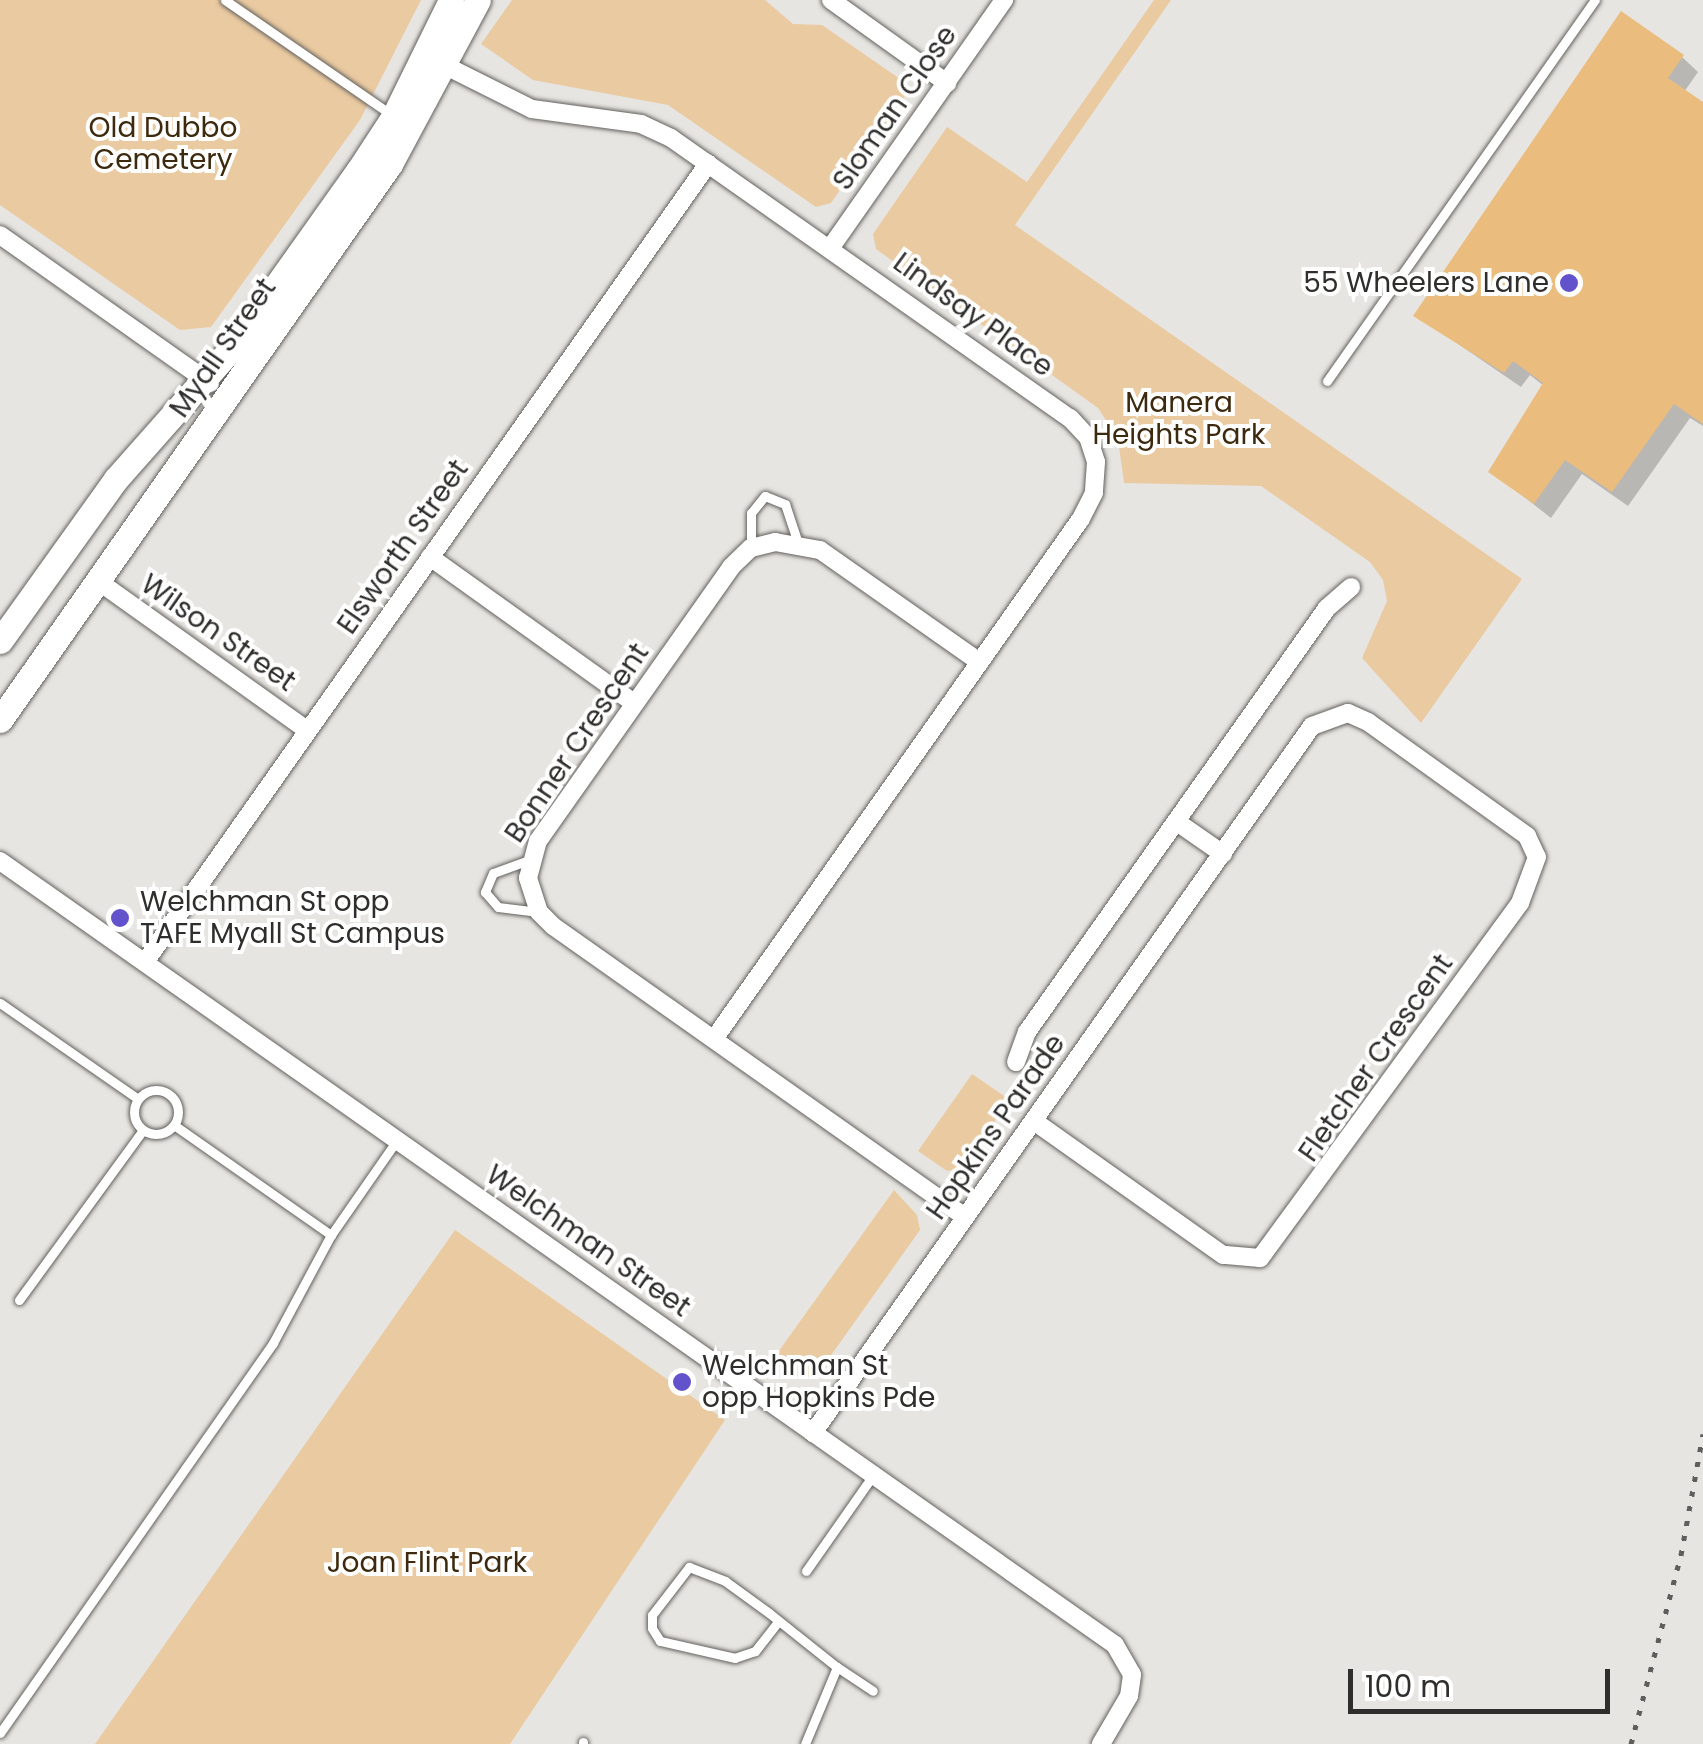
<!DOCTYPE html>
<html>
<head>
<meta charset="utf-8">
<style>
	body { margin:0 }
	#map { position:relative; width:1703px; height:1744px; overflow:hidden; background:#e7e5e1; font-family:Poppins,sans-serif }
	div>[style] { position:absolute }
	.green>* { inset:0; background:#eacaa1 }
	.shadow>* { inset:0; background:#0003 }
	.building>* { inset:0; background:#eabc7e }
	.roads { filter:drop-shadow(0 0 2px #63615e) drop-shadow(0 0 2px #63615e) }
	.lane>* { height:9px; margin:-4.5px; padding:0 4.5px; transform-origin:4.5px; border-radius:4.5px; background:#fff }
	.lane>.ring { margin:-4.5px; padding:0; box-sizing:content-box; background:none; border:9px solid #fff; border-radius:50% }
	.street>* { height:18px; margin:-9px; padding:0 9px; transform-origin:9px; border-radius:9px; background:#fff }
	.secondary>* { height:25px; margin:-12.5px; padding:0 12.5px; transform-origin:12.5px; border-radius:12.5px; background:#fff }
	.rail>* { height:5px; margin-top:-2.5px; transform-origin:0; background:repeating-linear-gradient(90deg,#5f5e5c 0 5px,transparent 0 15px) }
	.dots>* { width:28px; height:28px; translate:-50% -50%; box-sizing:border-box; border:5px solid #fff; border-radius:50% }
	span { translate:-50% -50%; white-space:nowrap; text-align:center; line-height:1.15; -webkit-text-stroke:8px #fff; paint-order:stroke }
	.street-label { font-size:28px; color:#2f2e2d }
	.park-label { font-size:28px; color:#3d2a0e }
	.poi-label { font-size:28px; color:#2f2e2d }
	.right { translate:-100% -50%; text-align:right }
	.left { translate:0 -50%; text-align:left }
	.scale { position:absolute; left:1348px; top:1669px; width:262px; height:45px; box-sizing:border-box; border:5px solid #2f2e2d; border-top:0; padding-left:12px; font-size:30px; line-height:35px; white-space:nowrap; color:#2f2e2d; -webkit-text-stroke:8px #fff; paint-order:stroke }
</style>
</head>
<body>
<div id="map">
	<div class="green">
		<div style="clip-path:polygon(0 0,421px 0,360px 120px,211px 327px,180px 330px,0 205px)"></div>
		<div style="clip-path:polygon(512px 0,765px 0,793px 24px,822px 25px,903px 81px,905px 96px,831px 203px,816px 207px,668px 105px,533px 80px,481px 44px)"></div>
		<div style="clip-path:polygon(1154px 0,1171px 0,1015px 225px,1522px 579px,1421px 723px,1362px 658px,1387px 601px,1383px 580px,1370px 562px,1261px 486px,1124px 483px,1118px 439px,1098px 408px,876px 249px,873px 234px,947px 127px,1027px 182px)"></div>
		<div style="clip-path:polygon(972px 1074px,1010px 1100px,961px 1168px,947px 1171px,918px 1151px)"></div>
		<div style="clip-path:polygon(894px 1190px,917px 1215px,920px 1230px,817px 1375px,802px 1378px,771px 1362px)"></div>
		<div style="clip-path:polygon(455px 1230px,725px 1420px,510px 1744px,95px 1744px)"></div>
	</div>
	<div class="shadow">
		<div style="clip-path:polygon(1682px 57px,1698px 72px,1684px 92px,1703px 105px,1703px 426px,1690px 418px,1628px 506px,1582px 474px,1551px 518px,1491px 471px,1544px 386px,1530px 375px,1521px 387px,1416px 315px)"></div>
	</div>
	<div class="building">
		<div style="clip-path:polygon(1621px 11px,1684px 55px,1668px 78px,1703px 102px,1703px 424px,1674px 404px,1612px 492px,1565px 460px,1534px 504px,1488px 472px,1543px 383px,1513px 361px,1504px 373px,1413px 316px)"></div>
	</div>
	<div class="roads">
		<div class="lane">
			<div style="left:225px;top:0;width:203px;rotate:34.6deg"></div>
			<div style="left:1327px;top:381px;width:466px;rotate:-54.9deg"></div>
			<div style="left:751px;top:548px;width:35px;rotate:-90deg"></div>
			<div style="left:751px;top:513px;width:22px;rotate:-51deg"></div>
			<div style="left:765px;top:496px;width:22px;rotate:22deg"></div>
			<div style="left:785px;top:504px;width:41px;rotate:71.6deg"></div>
			<div style="left:529px;top:860px;width:38px;rotate:160deg"></div>
			<div style="left:493px;top:873px;width:21px;rotate:113deg"></div>
			<div style="left:485px;top:892px;width:20px;rotate:49deg"></div>
			<div style="left:498px;top:907px;width:41px;rotate:7deg"></div>
			<div style="left:0;top:1003px;width:168px;rotate:34.8deg"></div>
			<div class="ring" style="left:134px;top:1090px;width:35px;height:35px"></div>
			<div style="left:174px;top:1125px;width:192px;rotate:35deg"></div>
			<div style="left:331px;top:1235px;width:116px;rotate:-55.2deg"></div>
			<div style="left:19px;top:1300px;width:210px;rotate:-53.9deg"></div>
			<div style="left:806px;top:1571px;width:118px;rotate:-55deg"></div>
			<div style="left:777px;top:1623px;width:36px;rotate:128deg"></div>
			<div style="left:755px;top:1651px;width:21px;rotate:161deg"></div>
			<div style="left:735px;top:1658px;width:77px;rotate:-167.2deg"></div>
			<div style="left:660px;top:1641px;width:15px;rotate:-122deg"></div>
			<div style="left:652px;top:1628px;width:13px;rotate:-90deg"></div>
			<div style="left:652px;top:1615px;width:61px;rotate:-52.4deg"></div>
			<div style="left:689px;top:1567px;width:39px;rotate:21deg"></div>
			<div style="left:725px;top:1581px;width:54px;rotate:36deg"></div>
			<div style="left:769px;top:1613px;width:87px;rotate:38.5deg"></div>
			<div style="left:837px;top:1667px;width:83px;rotate:112.6deg"></div>
			<div style="left:837px;top:1667px;width:43px;rotate:33.7deg"></div>
			<div style="left:0;top:1733px;width:476px;rotate:-55deg"></div>
			<div style="left:273px;top:1343px;width:123px;rotate:-61.8deg"></div>
			<div style="left:583px;top:1744px;width:2px;rotate:-90deg"></div>
		</div>
		<div class="street">
			<div style="left:831px;top:0;width:143px;rotate:35.6deg"></div>
			<div style="left:446px;top:66px;width:96px;rotate:26.6deg"></div>
			<div style="left:532px;top:109px;width:110px;rotate:7.8deg"></div>
			<div style="left:641px;top:124px;width:33px;rotate:25deg"></div>
			<div style="left:671px;top:138px;width:487px;rotate:35.1deg"></div>
			<div style="left:1070px;top:418px;width:26px;rotate:47deg"></div>
			<div style="left:1088px;top:437px;width:26px;rotate:72deg"></div>
			<div style="left:1096px;top:462px;width:31px;rotate:94deg"></div>
			<div style="left:1094px;top:493px;width:30px;rotate:117deg"></div>
			<div style="left:1080px;top:520px;width:635px;rotate:125.19deg"></div>
			<div style="left:0;top:235px;width:257px;rotate:35.2deg"></div>
			<div style="left:831px;top:247px;width:302px;rotate:-55deg"></div>
			<div style="left:430px;top:557px;width:251px;rotate:35.6deg"></div>
			<div style="left:98px;top:581px;width:257px;rotate:35.5deg"></div>
			<div style="left:1177px;top:822px;width:56px;rotate:34.8deg"></div>
			<div style="left:0;top:861px;width:1363px;rotate:35.11deg"></div>
			<div style="left:1115px;top:1645px;width:34px;rotate:60deg"></div>
			<div style="left:1132px;top:1675px;width:21px;rotate:98deg"></div>
			<div style="left:1129px;top:1696px;width:56px;rotate:120.3deg"></div>
			<div style="left:145px;top:962px;width:977px;rotate:-54.8deg"></div>
			<div style="left:1016px;top:1062px;width:32px;rotate:-70deg"></div>
			<div style="left:1027px;top:1032px;width:519px;rotate:-54.72deg"></div>
			<div style="left:1327px;top:608px;width:32px;rotate:-41deg"></div>
			<div style="left:965px;top:1217px;width:504px;rotate:-144.77deg"></div>
			<div style="left:553px;top:926px;width:20px;rotate:-135deg"></div>
			<div style="left:539px;top:912px;width:36px;rotate:-108deg"></div>
			<div style="left:528px;top:878px;width:38px;rotate:-75deg"></div>
			<div style="left:538px;top:841px;width:335px;rotate:-54.8deg"></div>
			<div style="left:731px;top:567px;width:28px;rotate:-44deg"></div>
			<div style="left:751px;top:548px;width:25px;rotate:-14deg"></div>
			<div style="left:775px;top:542px;width:46px;rotate:10.1deg"></div>
			<div style="left:820px;top:550px;width:193px;rotate:35.1deg"></div>
			<div style="left:813px;top:1433px;width:865px;rotate:-54.79deg"></div>
			<div style="left:1312px;top:726px;width:38px;rotate:-20deg"></div>
			<div style="left:1348px;top:713px;width:22px;rotate:24deg"></div>
			<div style="left:1368px;top:722px;width:196px;rotate:35.6deg"></div>
			<div style="left:1527px;top:836px;width:23px;rotate:65deg"></div>
			<div style="left:1537px;top:857px;width:49px;rotate:110.3deg"></div>
			<div style="left:1520px;top:903px;width:440px;rotate:126.2deg"></div>
			<div style="left:1260px;top:1258px;width:37px;rotate:-175deg"></div>
			<div style="left:1223px;top:1255px;width:232px;rotate:-144.7deg"></div>
		</div>
		<div class="secondary">
			<div style="left:0;top:641px;width:199px;rotate:-54.4deg"></div>
			<div style="left:116px;top:479px;width:175px;rotate:-48.5deg"></div>
			<div style="left:232px;top:348px;width:217px;rotate:-54.6deg"></div>
			<div style="left:358px;top:171px;width:66px;rotate:-56.8deg"></div>
			<div style="left:394px;top:116px;width:129px;rotate:-63.8deg"></div>
			<div style="left:0;top:720px;width:679px;rotate:-54.95deg"></div>
			<div style="left:390px;top:164px;width:186px;rotate:-61.8deg"></div>
		</div>
	</div>
	<div class="rail">
		<div style="left:1631px;top:1744px;width:196px;rotate:-75.2deg"></div>
		<div style="left:1681px;top:1555px;width:123px;rotate:-79.7deg"></div>
	</div>
	<div class="dots">
		<div style="left:1569px;top:283px;background:#6253cc"></div>
		<div style="left:120px;top:918px;background:#6253cc"></div>
		<div style="left:682px;top:1382px;background:#6253cc"></div>
	</div>
	<div class="street-label">
		<span style="left:895px;top:108px;rotate:-55deg">Sloman Close</span>
		<span style="left:973px;top:315px;rotate:36deg">Lindsay Place</span>
		<span style="left:223px;top:348px;rotate:-55deg">Myall Street</span>
		<span style="left:403px;top:547px;rotate:-55deg">Elsworth Street</span>
		<span style="left:218px;top:633px;rotate:35deg">Wilson Street</span>
		<span style="left:577px;top:743px;rotate:-56deg">Bonner Crescent</span>
		<span style="left:1376px;top:1058px;rotate:-55deg">Fletcher Crescent</span>
		<span style="left:996px;top:1127px;rotate:-55deg">Hopkins Parade</span>
		<span style="left:588px;top:1241px;rotate:35deg">Welchman Street</span>
	</div>
	<div class="park-label">
		<span style="left:163px;top:144px">Old Dubbo<br>Cemetery</span>
		<span style="left:1179px;top:419px">Manera<br>Heights Park</span>
		<span style="left:427px;top:1563px">Joan Flint Park</span>
	</div>
	<div class="poi-label">
		<span class="right" style="left:1549px;top:283px">55 Wheelers Lane</span>
		<span class="left" style="left:140px;top:918px">Welchman St opp<br>TAFE Myall St Campus</span>
		<span class="left" style="left:702px;top:1382px">Welchman St<br>opp Hopkins Pde</span>
	</div>
	<div class="scale">100 m</div>
</div>
</body>
</html>
